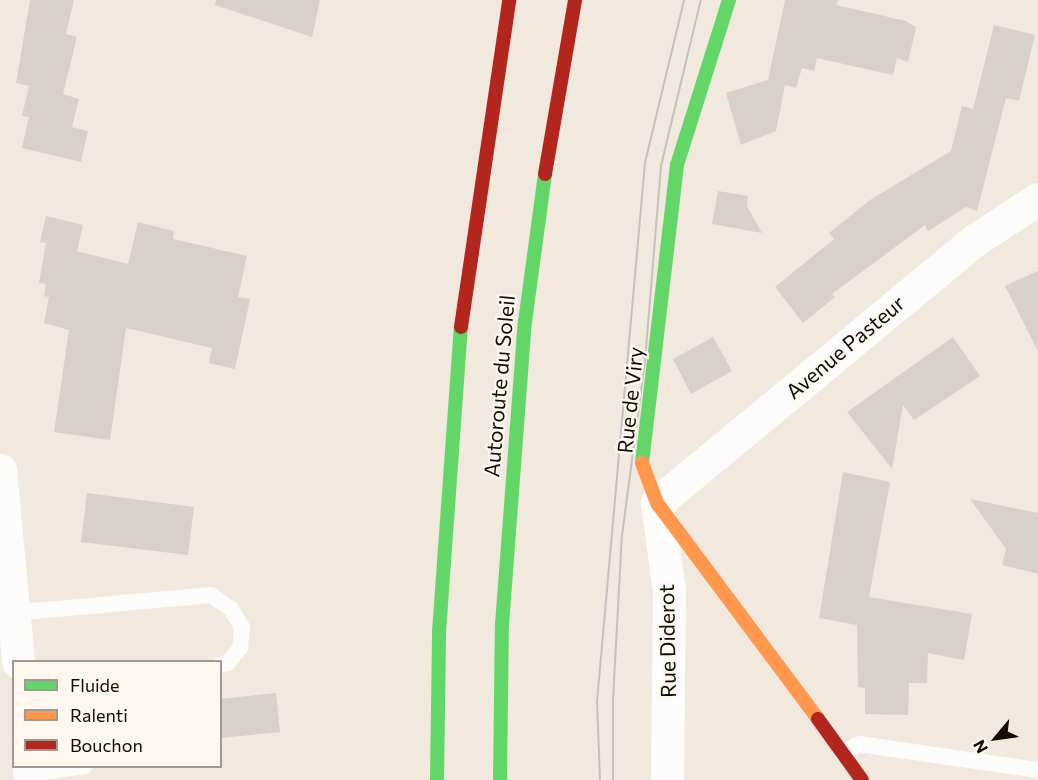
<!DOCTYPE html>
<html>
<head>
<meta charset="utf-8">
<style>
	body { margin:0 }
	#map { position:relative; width:1038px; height:780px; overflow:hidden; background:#f1e8de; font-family:Commissioner,sans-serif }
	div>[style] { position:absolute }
	.building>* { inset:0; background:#d8d1c9 }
	.lane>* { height:16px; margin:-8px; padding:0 8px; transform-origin:8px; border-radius:8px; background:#fdfcfa }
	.street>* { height:33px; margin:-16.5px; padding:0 16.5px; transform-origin:16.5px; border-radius:16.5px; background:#fdfcfa }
	.fast>* { height:14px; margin:-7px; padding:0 7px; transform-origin:7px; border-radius:7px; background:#63d668 }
	.slow>* { height:14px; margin:-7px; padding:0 7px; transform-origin:7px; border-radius:7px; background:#ff974d }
	.jam>* { height:14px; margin:-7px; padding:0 7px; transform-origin:7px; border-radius:7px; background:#b3261e }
	.tram>* { height:1.5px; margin:-0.75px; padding:0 0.75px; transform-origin:0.75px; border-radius:0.75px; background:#c3c1bf }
	span { translate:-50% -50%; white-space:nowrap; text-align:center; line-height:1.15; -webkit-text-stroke:4.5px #fef7f0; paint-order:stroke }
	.street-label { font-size:21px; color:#110c06 }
	.legend { position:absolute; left:12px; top:660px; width:210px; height:108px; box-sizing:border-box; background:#fef7f0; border:2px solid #9f9992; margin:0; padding:8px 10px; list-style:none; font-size:18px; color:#110c06 }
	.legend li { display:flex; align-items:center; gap:12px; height:30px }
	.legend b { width:30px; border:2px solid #9f9992 }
	.north { position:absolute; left:966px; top:708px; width:60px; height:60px; -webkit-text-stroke:4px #fef7f0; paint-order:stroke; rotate:241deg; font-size:16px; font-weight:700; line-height:24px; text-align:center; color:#110c06 }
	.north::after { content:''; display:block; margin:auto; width:21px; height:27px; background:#110c06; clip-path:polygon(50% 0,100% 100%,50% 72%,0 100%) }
</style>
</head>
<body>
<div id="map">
	<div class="building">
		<div style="clip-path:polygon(30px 0,74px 0,66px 34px,77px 37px,63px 94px,79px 99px,72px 127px,88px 131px,81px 162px,22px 148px,29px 117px,22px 116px,29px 86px,16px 83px)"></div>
		<div style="clip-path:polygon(216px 0,320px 0,312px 37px,215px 5px)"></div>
		<div style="clip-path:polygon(785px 0,838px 0,836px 5px,906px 21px,916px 27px,908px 62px,897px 58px,893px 75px,817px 58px,814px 71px,802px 68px,796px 88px,785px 85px,776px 131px,741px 145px,726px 93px,768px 80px)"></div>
		<div style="clip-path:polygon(994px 25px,1035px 35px,1019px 101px,1006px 98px,977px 211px,966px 207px,928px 231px,925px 225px,832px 294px,835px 297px,803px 323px,775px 287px,834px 239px,829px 233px,870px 200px,951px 151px,962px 106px,973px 109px)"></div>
		<div style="clip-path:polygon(718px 191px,748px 196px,747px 206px,762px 233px,712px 224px)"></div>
		<div style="clip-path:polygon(46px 216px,83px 225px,77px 251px,128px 264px,138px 222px,174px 231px,173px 239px,247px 256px,238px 297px,250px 299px,235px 369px,209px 363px,212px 348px,126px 328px,110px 440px,54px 432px,69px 330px,44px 323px,49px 297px,44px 296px,46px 284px,39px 283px,46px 243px,40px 242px)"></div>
		<div style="clip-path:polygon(1038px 271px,1038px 351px,1005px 286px)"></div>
		<div style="clip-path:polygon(713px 337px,732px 371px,691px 394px,673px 359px)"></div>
		<div style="clip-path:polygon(953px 337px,980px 376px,914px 420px,903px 405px,892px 469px,847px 412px)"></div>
		<div style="clip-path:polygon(843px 472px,890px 482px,869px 597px,972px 614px,964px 660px,928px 653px,927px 683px,909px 683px,908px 715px,865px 714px,865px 688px,858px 687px,857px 625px,819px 618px)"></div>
		<div style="clip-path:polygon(87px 493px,194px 507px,188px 555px,81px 542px)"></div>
		<div style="clip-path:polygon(970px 499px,1038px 513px,1038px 574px,1002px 565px,1006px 549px)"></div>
		<div style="clip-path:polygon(276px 693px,280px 732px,220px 738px,220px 699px)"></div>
	</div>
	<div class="lane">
		<div style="left:13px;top:613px;width:199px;rotate:-5.2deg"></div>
		<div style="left:211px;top:595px;width:24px;rotate:35deg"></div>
		<div style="left:231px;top:609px;width:21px;rotate:59deg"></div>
		<div style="left:242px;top:627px;width:21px;rotate:95deg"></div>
		<div style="left:240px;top:648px;width:19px;rotate:129deg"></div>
		<div style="left:228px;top:663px;width:8px;rotate:166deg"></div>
		<div style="left:843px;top:753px;width:18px;rotate:-29deg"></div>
		<div style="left:859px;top:744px;width:181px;rotate:8.3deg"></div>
		<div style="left:30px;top:774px;width:55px;rotate:-8.4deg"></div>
	</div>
	<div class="street">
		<div style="left:0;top:470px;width:193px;rotate:84.6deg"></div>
		<div style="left:29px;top:766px;width:14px;rotate:86deg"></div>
		<div style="left:667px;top:780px;width:189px;rotate:-89.4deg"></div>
		<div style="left:669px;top:591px;width:89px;rotate:-97.8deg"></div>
		<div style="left:657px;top:503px;width:413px;rotate:-39.6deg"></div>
		<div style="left:975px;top:240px;width:75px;rotate:-33.1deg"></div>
	</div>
	<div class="fast">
		<div style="left:642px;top:463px;width:300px;rotate:-83.3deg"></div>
		<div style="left:677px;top:165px;width:173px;rotate:-72.5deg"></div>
		<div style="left:437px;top:780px;width:148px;rotate:-89.2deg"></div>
		<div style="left:439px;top:632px;width:306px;rotate:-85.9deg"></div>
		<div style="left:500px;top:780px;width:155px;rotate:-89.3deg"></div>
		<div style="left:502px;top:625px;width:304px;rotate:-85.7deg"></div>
		<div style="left:525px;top:322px;width:149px;rotate:-82.3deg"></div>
	</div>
	<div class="slow">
		<div style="left:642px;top:463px;width:43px;rotate:69.4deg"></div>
		<div style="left:657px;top:503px;width:269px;rotate:53.3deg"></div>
	</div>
	<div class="jam">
		<div style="left:545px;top:174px;width:177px;rotate:-80.2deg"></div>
		<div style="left:461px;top:327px;width:331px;rotate:-81.6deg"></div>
		<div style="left:818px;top:719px;width:75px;rotate:54.2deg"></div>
	</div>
	<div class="tram">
		<div style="left:600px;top:780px;width:78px;rotate:-92.2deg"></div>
		<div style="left:597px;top:702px;width:541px;rotate:-84.91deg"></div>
		<div style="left:645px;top:163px;width:168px;rotate:-76.5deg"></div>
		<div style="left:613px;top:780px;width:80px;rotate:-90deg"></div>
		<div style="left:613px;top:700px;width:164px;rotate:-86.9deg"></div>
		<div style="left:622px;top:536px;width:177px;rotate:-82.5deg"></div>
		<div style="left:645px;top:361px;width:196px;rotate:-85.3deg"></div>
		<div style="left:661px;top:166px;width:171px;rotate:-76.5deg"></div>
	</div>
	<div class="street-label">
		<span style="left:845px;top:347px;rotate:-40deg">Avenue Pasteur</span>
		<span style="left:499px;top:386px;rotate:-85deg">Autoroute du Soleil</span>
		<span style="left:630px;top:400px;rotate:-84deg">Rue de Viry</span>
		<span style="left:667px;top:641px;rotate:-91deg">Rue Diderot</span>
	</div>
	<ul class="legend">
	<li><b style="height:8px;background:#63d668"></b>Fluide</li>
	<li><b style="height:8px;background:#ff974d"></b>Ralenti</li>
	<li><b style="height:8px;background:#b3261e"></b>Bouchon</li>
	</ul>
	<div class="north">N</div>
</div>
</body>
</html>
